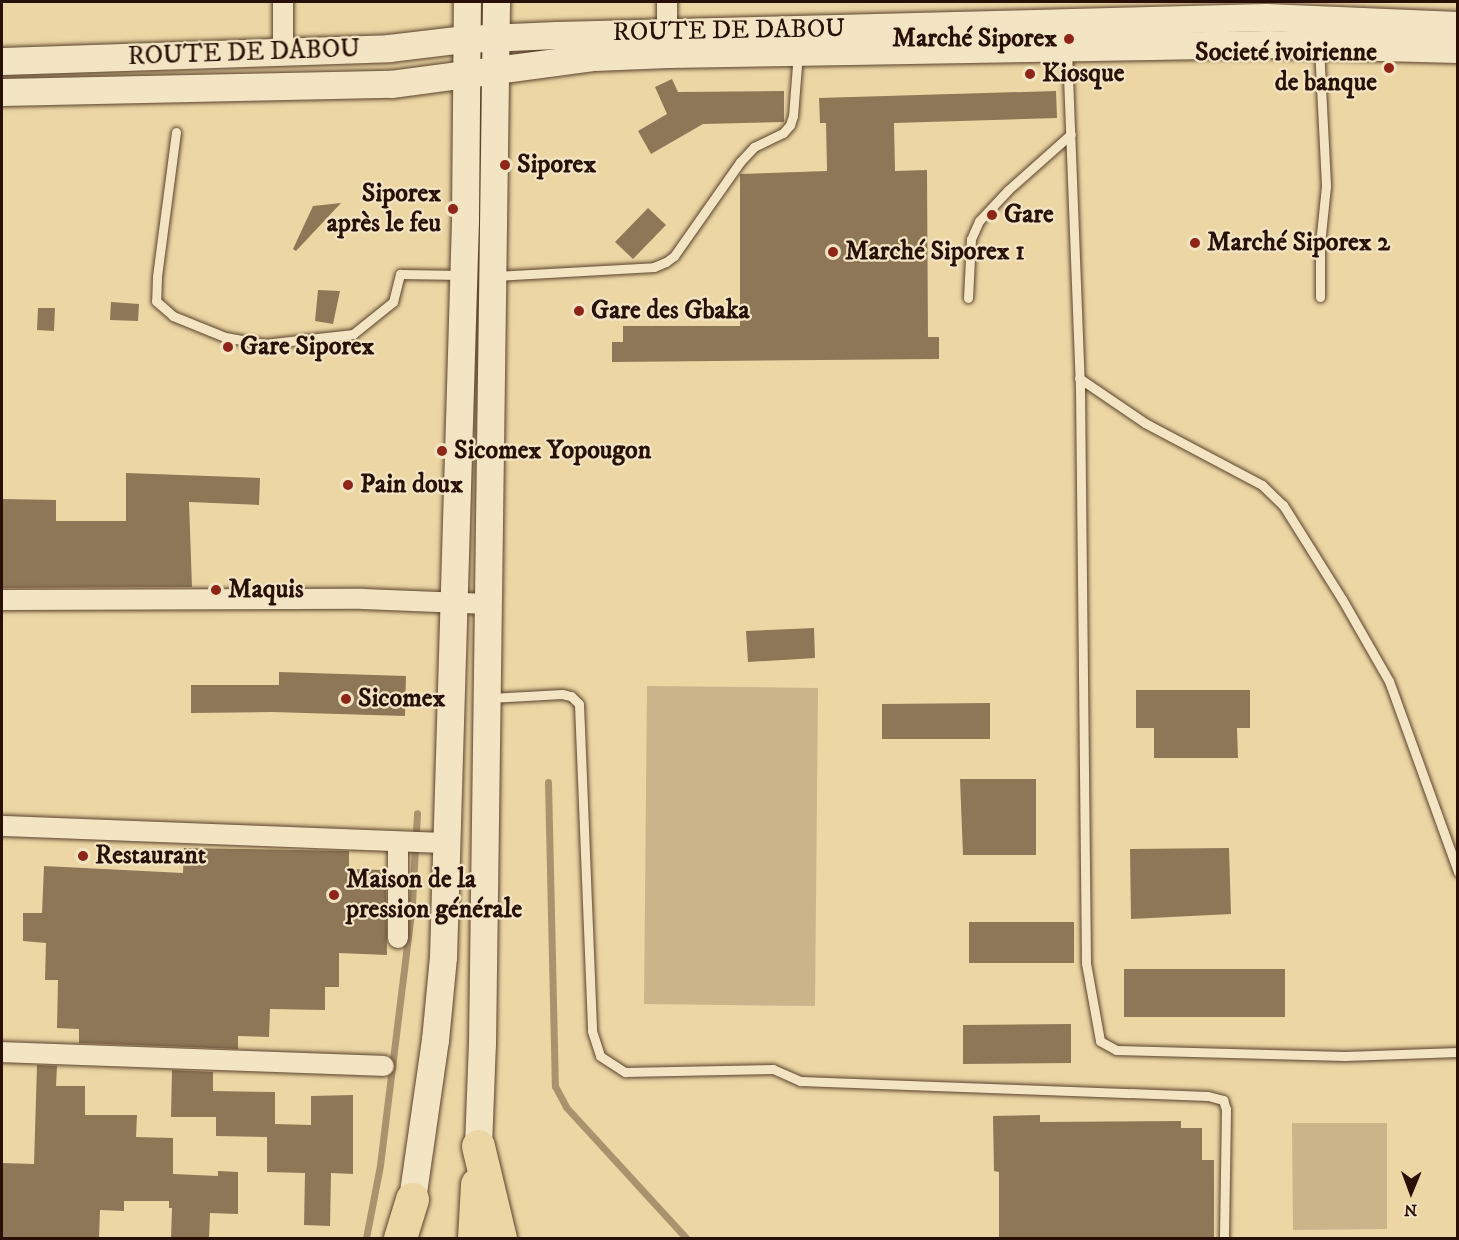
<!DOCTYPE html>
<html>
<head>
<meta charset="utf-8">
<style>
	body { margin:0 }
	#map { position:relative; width:1459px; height:1240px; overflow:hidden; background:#ecd6a4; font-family:"IM FELL DW Pica",serif }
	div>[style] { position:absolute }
	.green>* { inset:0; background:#cbb489 }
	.stream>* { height:7px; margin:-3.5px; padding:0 3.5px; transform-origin:3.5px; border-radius:3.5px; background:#a9936e }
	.building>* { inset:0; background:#8e7757 }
	.roads { filter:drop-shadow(0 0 2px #59422c) drop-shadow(0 0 2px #59422c) }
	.lane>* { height:9px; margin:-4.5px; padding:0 4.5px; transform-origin:4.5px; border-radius:4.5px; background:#f3e4c4 }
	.street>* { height:20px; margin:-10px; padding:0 10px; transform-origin:10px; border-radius:10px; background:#f3e4c4 }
	.secondary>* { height:27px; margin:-13.5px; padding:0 13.5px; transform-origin:13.5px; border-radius:13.5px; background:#f3e4c4 }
	.highway>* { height:33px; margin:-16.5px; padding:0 16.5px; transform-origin:16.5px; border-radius:16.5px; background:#ecd6a4 }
	.dots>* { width:16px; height:16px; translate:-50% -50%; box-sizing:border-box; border:3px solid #f3e4c4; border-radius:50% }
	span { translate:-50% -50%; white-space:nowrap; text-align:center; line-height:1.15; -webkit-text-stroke:4.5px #f3e4c4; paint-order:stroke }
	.street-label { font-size:26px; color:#281004 }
	.poi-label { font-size:26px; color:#281004; font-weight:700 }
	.right { translate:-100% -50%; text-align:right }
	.left { translate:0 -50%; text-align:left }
	.frame { position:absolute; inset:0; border:3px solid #281004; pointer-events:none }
	.north { position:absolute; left:1381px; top:1162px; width:60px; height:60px; -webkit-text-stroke:4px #f3e4c4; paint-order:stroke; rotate:181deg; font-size:16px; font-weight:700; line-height:24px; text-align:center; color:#281004 }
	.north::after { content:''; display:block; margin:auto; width:21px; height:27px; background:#281004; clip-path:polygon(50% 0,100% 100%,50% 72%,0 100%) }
</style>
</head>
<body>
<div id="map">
	<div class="green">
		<div style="clip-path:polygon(647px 686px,818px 688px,815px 1006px,644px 1004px)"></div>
		<div style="clip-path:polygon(1292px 1123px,1387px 1123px,1387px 1229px,1293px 1230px)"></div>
	</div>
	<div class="stream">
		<div style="left:548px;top:782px;width:304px;rotate:88.7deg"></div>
		<div style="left:555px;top:1086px;width:24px;rotate:62deg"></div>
		<div style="left:566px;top:1107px;width:178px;rotate:47.5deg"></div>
		<div style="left:366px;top:1238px;width:74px;rotate:-79.1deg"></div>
		<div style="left:380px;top:1165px;width:264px;rotate:-83deg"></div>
		<div style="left:412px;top:903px;width:90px;rotate:-86.8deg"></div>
	</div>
	<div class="building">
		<div style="clip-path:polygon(672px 79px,678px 92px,784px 91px,784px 122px,703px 124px,651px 154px,638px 131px,667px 114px,655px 87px)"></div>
		<div style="clip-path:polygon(1056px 91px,1057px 118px,894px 123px,895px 171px,927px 170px,928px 337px,939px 337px,939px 359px,612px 362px,612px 342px,623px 342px,623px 326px,740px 326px,740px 174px,827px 171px,826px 123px,820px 123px,819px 98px)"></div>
		<div style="clip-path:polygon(341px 203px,296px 251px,293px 249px,313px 206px)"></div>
		<div style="clip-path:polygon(648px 208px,666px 225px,633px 259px,615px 242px)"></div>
		<div style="clip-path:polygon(318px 290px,340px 291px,333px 324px,315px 321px)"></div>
		<div style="clip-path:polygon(111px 302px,139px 304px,138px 321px,110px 320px)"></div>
		<div style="clip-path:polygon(38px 308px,55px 308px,54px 331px,37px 330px)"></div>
		<div style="clip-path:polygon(126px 473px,260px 478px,259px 505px,189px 502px,192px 587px,2px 588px,2px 499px,56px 500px,56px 521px,126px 521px)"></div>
		<div style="clip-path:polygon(814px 628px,815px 658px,748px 662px,746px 631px)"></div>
		<div style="clip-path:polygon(279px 672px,406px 676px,405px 716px,272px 712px,191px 713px,191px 685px,279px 685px)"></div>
		<div style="clip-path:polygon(1136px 690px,1250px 690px,1250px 728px,1237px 728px,1238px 758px,1154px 758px,1154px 728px,1136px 728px)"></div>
		<div style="clip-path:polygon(990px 703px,990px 739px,882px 739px,882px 704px)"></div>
		<div style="clip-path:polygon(960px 779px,1036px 779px,1036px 855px,963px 855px)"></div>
		<div style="clip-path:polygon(184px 848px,349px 851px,349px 869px,386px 870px,387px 955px,339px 953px,339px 987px,325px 987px,325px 1010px,270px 1009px,269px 1037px,238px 1036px,238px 1049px,79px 1043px,79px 1029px,57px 1028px,58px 980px,45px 980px,46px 943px,23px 941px,23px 913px,42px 913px,44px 866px,183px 873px)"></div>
		<div style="clip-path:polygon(1229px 848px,1231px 914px,1131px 919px,1130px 849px)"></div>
		<div style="clip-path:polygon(969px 922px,1074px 922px,1074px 963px,969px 963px)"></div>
		<div style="clip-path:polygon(1124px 969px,1285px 969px,1285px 1017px,1124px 1017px)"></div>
		<div style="clip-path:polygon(1071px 1024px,1071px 1063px,963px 1064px,963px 1025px)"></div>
		<div style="clip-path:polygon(37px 1065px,57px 1066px,56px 1086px,85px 1086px,85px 1115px,137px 1115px,136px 1137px,173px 1138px,173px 1174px,218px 1176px,218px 1171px,238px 1172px,238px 1214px,210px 1213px,209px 1239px,171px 1239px,172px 1208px,169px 1208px,169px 1201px,124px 1201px,124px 1211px,100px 1210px,99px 1239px,2px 1239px,2px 1163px,34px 1164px)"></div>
		<div style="clip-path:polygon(172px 1070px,213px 1072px,213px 1091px,275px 1092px,275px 1124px,311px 1125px,311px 1096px,353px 1095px,353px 1174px,331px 1173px,330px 1226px,304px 1225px,305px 1173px,267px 1172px,267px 1137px,216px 1136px,216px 1117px,171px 1117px)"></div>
		<div style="clip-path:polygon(1040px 1115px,1040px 1122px,1181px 1121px,1181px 1128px,1202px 1128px,1202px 1160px,1214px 1160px,1214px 1239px,999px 1239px,999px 1172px,994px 1171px,993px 1116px)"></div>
	</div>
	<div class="roads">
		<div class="lane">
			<div style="left:1319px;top:47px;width:139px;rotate:87.1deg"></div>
			<div style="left:1326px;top:186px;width:58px;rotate:95.9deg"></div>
			<div style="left:1320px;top:244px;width:53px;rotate:90deg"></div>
			<div style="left:1067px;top:50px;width:339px;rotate:87.8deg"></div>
			<div style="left:1080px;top:389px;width:574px;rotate:89.4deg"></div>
			<div style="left:1086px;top:963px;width:79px;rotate:79.8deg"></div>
			<div style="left:1100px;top:1041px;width:18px;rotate:29deg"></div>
			<div style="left:1116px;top:1050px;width:229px;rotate:1.5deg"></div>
			<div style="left:1345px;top:1056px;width:113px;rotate:-2deg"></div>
			<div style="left:176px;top:132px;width:146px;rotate:97.5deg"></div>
			<div style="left:157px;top:277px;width:24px;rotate:92deg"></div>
			<div style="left:156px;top:301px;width:23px;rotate:41deg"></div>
			<div style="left:173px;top:316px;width:56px;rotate:22deg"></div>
			<div style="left:225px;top:337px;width:40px;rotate:10deg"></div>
			<div style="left:264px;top:344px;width:90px;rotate:-6.4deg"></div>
			<div style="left:353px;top:334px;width:51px;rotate:-38.7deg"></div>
			<div style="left:393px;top:302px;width:29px;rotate:-76deg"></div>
			<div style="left:400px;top:274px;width:62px;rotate:0.9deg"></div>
			<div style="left:495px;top:276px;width:159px;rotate:-3.2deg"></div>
			<div style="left:654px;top:267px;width:13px;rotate:-23deg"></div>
			<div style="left:666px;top:262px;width:10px;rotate:-37deg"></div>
			<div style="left:674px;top:256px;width:115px;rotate:-54.9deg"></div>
			<div style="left:740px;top:162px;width:21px;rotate:-47deg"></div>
			<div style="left:754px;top:147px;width:32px;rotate:-26deg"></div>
			<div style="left:783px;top:133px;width:11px;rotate:-49deg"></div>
			<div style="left:790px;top:125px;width:9px;rotate:-72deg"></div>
			<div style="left:793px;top:116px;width:63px;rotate:-85.5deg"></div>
			<div style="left:968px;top:298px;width:59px;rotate:-87.1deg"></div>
			<div style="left:971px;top:239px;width:20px;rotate:-66deg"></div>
			<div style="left:979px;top:221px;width:42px;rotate:-46.9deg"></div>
			<div style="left:1008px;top:190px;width:84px;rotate:-41.6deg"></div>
			<div style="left:1079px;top:378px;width:80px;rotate:34.3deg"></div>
			<div style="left:1145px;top:423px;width:132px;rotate:27.9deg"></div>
			<div style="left:1262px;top:485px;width:29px;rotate:44deg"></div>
			<div style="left:1283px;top:505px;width:111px;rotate:57.9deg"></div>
			<div style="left:1342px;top:599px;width:95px;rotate:60.2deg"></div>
			<div style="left:1389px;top:681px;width:203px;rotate:70.1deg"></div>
			<div style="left:490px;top:698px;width:72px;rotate:-3.2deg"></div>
			<div style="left:562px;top:694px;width:9px;rotate:13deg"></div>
			<div style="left:571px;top:696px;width:11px;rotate:45deg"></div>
			<div style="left:579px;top:704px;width:327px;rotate:87.7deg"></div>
			<div style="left:592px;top:1031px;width:26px;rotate:72deg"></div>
			<div style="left:600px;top:1056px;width:30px;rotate:33deg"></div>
			<div style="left:625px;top:1072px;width:148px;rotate:-1.2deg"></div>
			<div style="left:773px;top:1069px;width:30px;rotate:24deg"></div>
			<div style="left:800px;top:1081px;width:408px;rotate:2.1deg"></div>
			<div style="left:1208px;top:1096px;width:16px;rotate:15deg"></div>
			<div style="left:1223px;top:1100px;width:9px;rotate:72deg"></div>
			<div style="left:1226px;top:1109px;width:129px;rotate:90.9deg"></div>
		</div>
		<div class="street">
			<div style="left:667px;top:2px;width:31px;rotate:90deg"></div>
			<div style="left:283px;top:51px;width:49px;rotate:-90deg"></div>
			<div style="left:2px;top:600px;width:361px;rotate:-0.2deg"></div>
			<div style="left:363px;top:599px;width:125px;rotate:2.3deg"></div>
			<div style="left:2px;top:826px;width:445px;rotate:2.2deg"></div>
			<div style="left:398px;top:938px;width:95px;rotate:-90deg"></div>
			<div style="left:2px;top:1052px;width:382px;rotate:2.1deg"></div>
		</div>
		<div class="secondary">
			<div style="left:2px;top:61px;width:387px;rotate:-1.9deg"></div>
			<div style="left:389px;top:48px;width:77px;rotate:-6.8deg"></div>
			<div style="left:465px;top:39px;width:92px;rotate:-2.5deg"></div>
			<div style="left:557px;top:35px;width:709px;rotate:-1.45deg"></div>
			<div style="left:1266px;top:17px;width:192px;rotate:2.4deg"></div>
			<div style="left:2px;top:92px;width:389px;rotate:-1.2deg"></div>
			<div style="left:391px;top:84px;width:205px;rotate:-7.6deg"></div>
			<div style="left:594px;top:57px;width:74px;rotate:-2.3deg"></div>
			<div style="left:668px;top:54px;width:599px;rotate:-0.96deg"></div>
			<div style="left:1267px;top:44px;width:191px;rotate:1.5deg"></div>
			<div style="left:478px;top:1146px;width:102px;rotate:-87.8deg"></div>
			<div style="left:482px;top:1044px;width:1042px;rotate:-89.23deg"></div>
			<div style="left:412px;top:1199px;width:161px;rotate:-81.8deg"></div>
			<div style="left:435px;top:1040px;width:83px;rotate:-84.5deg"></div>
			<div style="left:443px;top:957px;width:736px;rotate:-88.29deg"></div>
			<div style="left:465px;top:221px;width:219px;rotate:-89.5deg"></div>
		</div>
		<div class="highway">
			<div style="left:478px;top:1146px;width:95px;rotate:76.6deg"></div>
			<div style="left:400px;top:1238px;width:41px;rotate:-72.9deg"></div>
			<div style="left:474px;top:1238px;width:54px;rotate:-86.8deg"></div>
		</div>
	</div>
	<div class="dots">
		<div style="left:1069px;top:39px;background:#8f2418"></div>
		<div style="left:1389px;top:68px;background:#8f2418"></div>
		<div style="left:1030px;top:74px;background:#8f2418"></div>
		<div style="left:505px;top:165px;background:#8f2418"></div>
		<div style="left:453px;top:209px;background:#8f2418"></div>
		<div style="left:992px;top:215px;background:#8f2418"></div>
		<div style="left:1195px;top:243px;background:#8f2418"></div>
		<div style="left:833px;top:252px;background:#8f2418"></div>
		<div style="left:579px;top:311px;background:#8f2418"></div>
		<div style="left:228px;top:347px;background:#8f2418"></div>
		<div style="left:442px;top:451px;background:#8f2418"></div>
		<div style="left:348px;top:485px;background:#8f2418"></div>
		<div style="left:216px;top:590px;background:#8f2418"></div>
		<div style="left:346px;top:699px;background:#8f2418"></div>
		<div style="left:83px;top:856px;background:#8f2418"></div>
		<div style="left:334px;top:895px;background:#8f2418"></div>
	</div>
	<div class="street-label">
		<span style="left:729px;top:31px;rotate:-1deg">ROUTE DE DABOU</span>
		<span style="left:244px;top:53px;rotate:-2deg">ROUTE DE DABOU</span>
	</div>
	<div class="poi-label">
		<span class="right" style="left:1057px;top:39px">Marché Siporex</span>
		<span class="right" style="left:1377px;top:68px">Societé ivoirienne<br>de banque</span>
		<span class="left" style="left:1042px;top:74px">Kiosque</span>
		<span class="left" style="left:517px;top:165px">Siporex</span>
		<span class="right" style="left:441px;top:209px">Siporex<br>après le feu</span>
		<span class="left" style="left:1004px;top:215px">Gare</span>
		<span class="left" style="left:1207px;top:243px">Marché Siporex 2</span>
		<span class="left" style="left:845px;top:252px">Marché Siporex 1</span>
		<span class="left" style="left:591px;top:311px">Gare des Gbaka</span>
		<span class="left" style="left:240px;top:347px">Gare Siporex</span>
		<span class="left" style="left:454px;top:451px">Sicomex Yopougon</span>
		<span class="left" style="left:360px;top:485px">Pain doux</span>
		<span class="left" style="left:228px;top:590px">Maquis</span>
		<span class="left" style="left:358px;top:699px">Sicomex</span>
		<span class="left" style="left:95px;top:856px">Restaurant</span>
		<span class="left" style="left:346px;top:895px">Maison de la<br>pression générale</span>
	</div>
	<div class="frame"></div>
	<div class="north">N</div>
</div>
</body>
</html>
